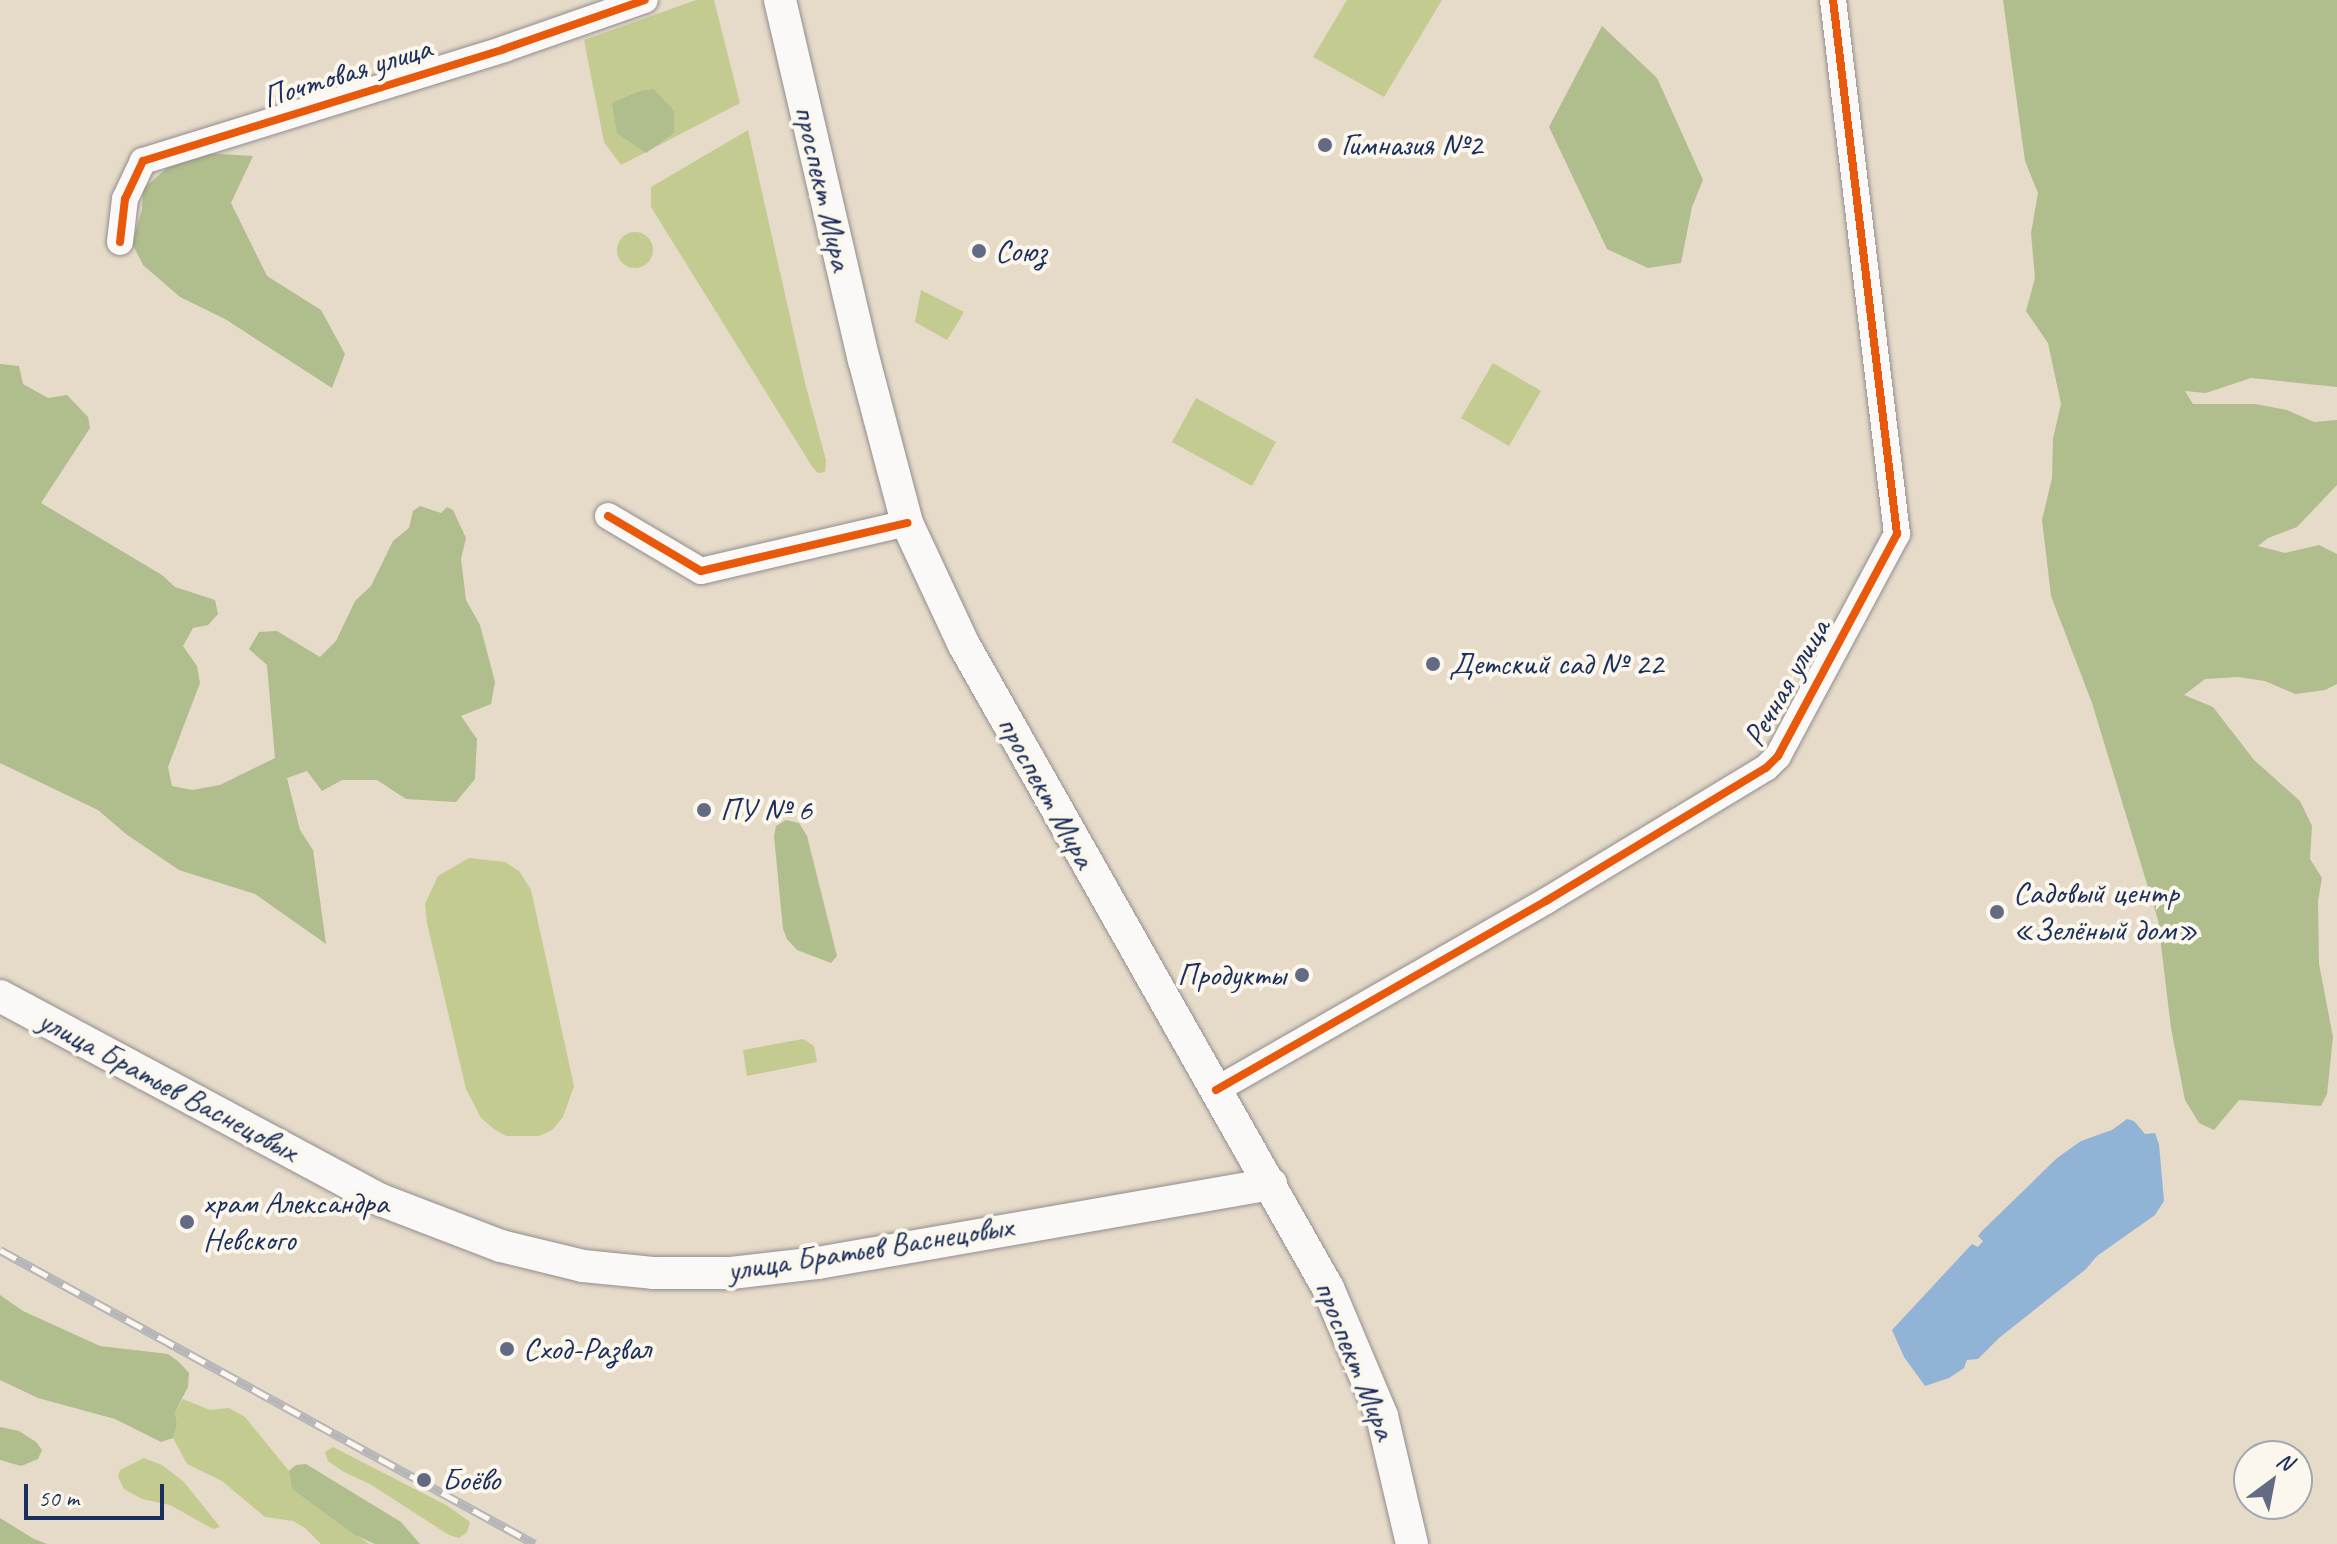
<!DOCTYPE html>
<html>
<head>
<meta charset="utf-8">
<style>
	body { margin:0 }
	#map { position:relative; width:2337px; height:1544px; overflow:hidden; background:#e6dac9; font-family:Caveat,sans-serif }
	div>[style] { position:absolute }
	.green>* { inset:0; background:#c3cb91 }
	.round { border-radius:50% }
	.forest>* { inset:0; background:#b0bd8c }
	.water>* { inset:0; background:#91b3d5 }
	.roads { filter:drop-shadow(0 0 2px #918e8d) drop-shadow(0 0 2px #918e8d) }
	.minor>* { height:26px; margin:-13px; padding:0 13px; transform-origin:13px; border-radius:13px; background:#fbf9f7 }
	.major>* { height:32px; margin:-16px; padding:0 16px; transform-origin:16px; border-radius:16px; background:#fbf9f7 }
	.rail>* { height:9px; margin-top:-4.5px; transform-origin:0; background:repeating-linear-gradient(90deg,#fbf7ec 0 18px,#b6b6b9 0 36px); box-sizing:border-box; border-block:2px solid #b6b6b9 }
	.cycleway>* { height:8px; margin:-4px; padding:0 4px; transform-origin:4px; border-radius:4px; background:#e8590c }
	.dots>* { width:22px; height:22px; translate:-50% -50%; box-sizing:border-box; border:4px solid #fbf7ec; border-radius:50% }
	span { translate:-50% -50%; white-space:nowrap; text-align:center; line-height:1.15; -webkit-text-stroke:8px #fbf7ec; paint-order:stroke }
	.street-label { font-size:32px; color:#1b2f5e }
	.poi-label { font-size:32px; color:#1b2f5e }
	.left { translate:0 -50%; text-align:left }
	.right { translate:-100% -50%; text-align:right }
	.north { position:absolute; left:2233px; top:1440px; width:80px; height:80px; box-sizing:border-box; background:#fbf7ec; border:2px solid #a1a7b3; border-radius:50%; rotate:32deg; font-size:22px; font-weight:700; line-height:32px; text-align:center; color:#1b2f5e }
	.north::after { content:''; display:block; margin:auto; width:28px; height:36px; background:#626b83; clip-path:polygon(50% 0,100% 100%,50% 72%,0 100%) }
	.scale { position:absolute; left:24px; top:1484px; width:140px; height:36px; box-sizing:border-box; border:4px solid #1b2f5e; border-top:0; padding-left:10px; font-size:24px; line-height:28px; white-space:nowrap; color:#1b2f5e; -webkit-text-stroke:6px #fbf7ec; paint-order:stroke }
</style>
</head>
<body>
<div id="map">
	<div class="green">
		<div style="clip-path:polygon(696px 0,714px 0,740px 103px,621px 165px,604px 142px,584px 40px)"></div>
		<div style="clip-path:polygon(1347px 0,1442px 0,1384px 97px,1313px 57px)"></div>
		<div style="clip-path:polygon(748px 130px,805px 383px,826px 460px,825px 472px,818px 473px,813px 468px,651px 207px,651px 187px)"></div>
		<div class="round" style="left:617px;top:232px;width:36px;height:36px"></div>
		<div style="clip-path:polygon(921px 290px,964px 312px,947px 340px,915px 322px)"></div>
		<div style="clip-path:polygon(1493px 363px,1541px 391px,1509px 446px,1461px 418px)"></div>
		<div style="clip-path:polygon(1196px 398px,1276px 442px,1252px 486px,1172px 442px)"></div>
		<div style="clip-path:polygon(469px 858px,505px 862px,519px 871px,531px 890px,574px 1086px,563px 1117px,552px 1130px,539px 1136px,506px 1136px,494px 1129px,481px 1118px,466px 1089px,427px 923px,425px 904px,438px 876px)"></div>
		<div style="clip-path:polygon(803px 1039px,814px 1046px,817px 1062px,747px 1076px,743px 1050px)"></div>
		<div style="clip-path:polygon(183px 1399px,210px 1410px,229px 1408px,245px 1417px,289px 1471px,292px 1489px,369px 1544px,321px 1544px,305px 1528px,293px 1521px,265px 1517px,222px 1481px,187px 1464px,173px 1438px,177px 1424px,175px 1412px)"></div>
		<div style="clip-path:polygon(333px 1447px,446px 1505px,470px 1522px,467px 1532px,459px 1538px,449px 1535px,370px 1484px,344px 1472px,328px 1461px,325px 1452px)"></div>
		<div style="clip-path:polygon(144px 1458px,162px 1465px,184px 1482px,220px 1527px,213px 1529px,170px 1505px,142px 1499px,124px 1489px,118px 1477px,120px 1470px)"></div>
	</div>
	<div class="forest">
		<div style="clip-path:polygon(2003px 0,2337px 0,2337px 387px,2251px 378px,2206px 393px,2185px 391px,2193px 404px,2255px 404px,2287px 410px,2314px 422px,2337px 420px,2337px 485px,2297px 527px,2268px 538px,2258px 546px,2285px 553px,2319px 545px,2337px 554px,2337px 684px,2325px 690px,2295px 694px,2265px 681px,2238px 677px,2205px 679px,2184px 695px,2213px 707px,2254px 760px,2300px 801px,2312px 826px,2310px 859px,2322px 878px,2318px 901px,2319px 964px,2333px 1037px,2327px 1094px,2321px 1106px,2239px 1100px,2214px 1130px,2199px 1123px,2185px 1100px,2171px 1028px,2158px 920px,2092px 703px,2051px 596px,2042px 520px,2052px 478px,2053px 439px,2061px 404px,2048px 343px,2026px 311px,2035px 278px,2031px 233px,2038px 193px,2025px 161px)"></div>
		<div style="clip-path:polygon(1602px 26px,1657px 78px,1703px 180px,1692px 207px,1681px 263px,1648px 268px,1607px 249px,1549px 127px)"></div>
		<div style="clip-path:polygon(654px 89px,674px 111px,674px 133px,646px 153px,617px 133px,612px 103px,640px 91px)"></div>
		<div style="clip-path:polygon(205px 153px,253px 156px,231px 203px,267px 276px,321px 310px,345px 354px,332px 388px,225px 319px,180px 297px,143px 265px,132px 243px,142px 210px,143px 189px,167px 168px)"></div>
		<div style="clip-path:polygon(0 364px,19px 366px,23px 384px,48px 398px,67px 395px,88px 417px,90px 428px,41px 503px,162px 575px,175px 587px,215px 600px,218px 614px,208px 625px,193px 628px,183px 646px,197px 666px,200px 683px,168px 767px,172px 786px,192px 790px,220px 785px,275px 758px,267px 665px,249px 649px,259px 632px,277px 631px,320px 657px,336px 641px,355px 601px,371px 586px,393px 541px,409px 528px,413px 511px,420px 506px,441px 513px,447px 507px,453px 510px,466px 538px,461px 559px,466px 600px,480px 625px,495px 682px,491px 704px,461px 716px,477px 739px,475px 779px,456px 802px,406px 799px,377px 780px,342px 780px,322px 791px,307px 771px,287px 778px,300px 830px,313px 850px,326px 944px,255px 894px,179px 870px,126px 834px,98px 810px,0 763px)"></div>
		<div style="clip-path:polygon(786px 820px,799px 823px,807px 836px,837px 956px,831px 963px,797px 950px,787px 939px,783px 929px,774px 836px,776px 826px)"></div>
		<div style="clip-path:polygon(0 1295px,23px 1311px,100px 1346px,168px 1354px,179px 1362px,189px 1373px,188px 1387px,175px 1412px,177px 1424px,173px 1438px,161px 1442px,115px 1419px,38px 1398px,0 1380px)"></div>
		<div style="clip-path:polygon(0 1427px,19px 1431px,36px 1442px,42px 1450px,38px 1459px,21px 1466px,0 1460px)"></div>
		<div style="clip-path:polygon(306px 1464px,401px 1522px,420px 1544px,375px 1544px,355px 1535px,292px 1489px,289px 1471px,296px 1465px)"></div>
		<div style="clip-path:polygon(0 1518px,34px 1539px,47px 1544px,0 1544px)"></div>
	</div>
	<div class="water">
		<div style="clip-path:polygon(2127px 1119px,2134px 1121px,2145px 1134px,2155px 1133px,2159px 1144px,2164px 1201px,2155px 1215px,2097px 1256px,2086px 1269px,1999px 1338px,1978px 1359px,1967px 1360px,1964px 1368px,1949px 1378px,1925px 1386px,1904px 1357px,1892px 1330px,1972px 1244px,1978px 1247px,1983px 1241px,1978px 1236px,1982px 1231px,2057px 1158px,2081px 1141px,2112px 1130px)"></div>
	</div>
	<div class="roads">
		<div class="minor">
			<div style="left:120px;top:242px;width:43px;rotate:-83.4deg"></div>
			<div style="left:125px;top:199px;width:42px;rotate:-64.7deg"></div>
			<div style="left:143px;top:161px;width:378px;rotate:-17.2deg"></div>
			<div style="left:504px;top:49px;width:149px;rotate:-19.2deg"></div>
			<div style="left:608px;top:516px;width:108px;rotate:30.6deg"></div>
			<div style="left:701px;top:571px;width:212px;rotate:-13.1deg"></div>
			<div style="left:1216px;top:1090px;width:380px;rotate:-29.8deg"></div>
			<div style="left:1546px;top:901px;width:257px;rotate:-31.2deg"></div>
			<div style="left:1766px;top:768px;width:17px;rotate:-45deg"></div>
			<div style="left:1778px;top:756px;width:252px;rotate:-61.8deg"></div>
			<div style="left:1897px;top:534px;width:538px;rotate:-96.83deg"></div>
		</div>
		<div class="major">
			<div style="left:780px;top:0;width:370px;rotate:76.9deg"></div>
			<div style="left:864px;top:360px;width:169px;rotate:75.2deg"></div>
			<div style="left:907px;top:523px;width:135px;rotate:65deg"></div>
			<div style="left:964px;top:645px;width:739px;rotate:60.49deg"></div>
			<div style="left:1328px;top:1288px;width:139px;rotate:67.1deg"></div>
			<div style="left:1382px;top:1416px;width:131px;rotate:76.8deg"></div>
			<div style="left:0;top:996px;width:432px;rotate:28.2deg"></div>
			<div style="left:381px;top:1200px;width:129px;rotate:21deg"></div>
			<div style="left:501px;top:1246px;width:84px;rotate:13.7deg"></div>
			<div style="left:583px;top:1266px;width:70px;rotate:5.7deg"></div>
			<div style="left:653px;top:1273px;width:78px"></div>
			<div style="left:731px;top:1273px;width:88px;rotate:-6.6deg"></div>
			<div style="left:818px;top:1263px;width:460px;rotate:-9.9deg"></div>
		</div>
	</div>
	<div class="rail">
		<div style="left:0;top:1250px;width:610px;rotate:28.79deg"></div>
	</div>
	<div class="cycleway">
		<div style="left:120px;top:242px;width:43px;rotate:-83.4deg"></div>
		<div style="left:125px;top:199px;width:42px;rotate:-64.7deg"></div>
		<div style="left:143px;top:161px;width:378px;rotate:-17.2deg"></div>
		<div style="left:504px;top:49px;width:149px;rotate:-19.2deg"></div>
		<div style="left:608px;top:516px;width:108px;rotate:30.6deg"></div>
		<div style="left:701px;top:571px;width:212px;rotate:-13.1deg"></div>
		<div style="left:1216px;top:1090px;width:380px;rotate:-29.8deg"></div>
		<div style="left:1546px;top:901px;width:257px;rotate:-31.2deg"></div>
		<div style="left:1766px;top:768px;width:17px;rotate:-45deg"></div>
		<div style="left:1778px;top:756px;width:252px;rotate:-61.8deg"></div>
		<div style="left:1897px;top:534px;width:538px;rotate:-96.83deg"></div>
	</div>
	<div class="dots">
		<div style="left:1325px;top:145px;background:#626b83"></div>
		<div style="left:979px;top:251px;background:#626b83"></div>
		<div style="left:1433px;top:664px;background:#626b83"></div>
		<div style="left:704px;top:810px;background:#626b83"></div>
		<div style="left:1997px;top:912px;background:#626b83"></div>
		<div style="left:1302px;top:975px;background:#626b83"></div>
		<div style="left:187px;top:1222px;background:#626b83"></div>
		<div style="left:507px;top:1349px;background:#626b83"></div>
		<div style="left:424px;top:1480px;background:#626b83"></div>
	</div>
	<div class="street-label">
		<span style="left:347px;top:73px;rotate:-17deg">Почтовая улица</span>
		<span style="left:823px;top:188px;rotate:77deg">проспект Мира</span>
		<span style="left:1787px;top:683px;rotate:-60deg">Речная улица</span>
		<span style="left:1046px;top:792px;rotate:61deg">проспект Мира</span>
		<span style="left:168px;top:1086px;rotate:28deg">улица Братьев Васнецовых</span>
		<span style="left:870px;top:1249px;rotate:-9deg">улица Братьев Васнецовых</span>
		<span style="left:1355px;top:1360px;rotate:68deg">проспект Мира</span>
	</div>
	<div class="poi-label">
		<span class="left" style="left:1341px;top:145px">Гимназия №2</span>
		<span class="left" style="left:995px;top:251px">Союз</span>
		<span class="left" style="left:1449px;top:664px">Детский сад № 22</span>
		<span class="left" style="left:720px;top:810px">ПУ № 6</span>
		<span class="left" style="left:2013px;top:912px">Садовый центр<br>«Зелёный дом»</span>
		<span class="right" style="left:1286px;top:975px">Продукты</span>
		<span class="left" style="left:203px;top:1222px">храм Александра<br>Невского</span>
		<span class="left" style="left:523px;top:1349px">Сход-Развал</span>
		<span class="left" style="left:442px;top:1480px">Боёво</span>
	</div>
	<div class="north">N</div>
	<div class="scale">50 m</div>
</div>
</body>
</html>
